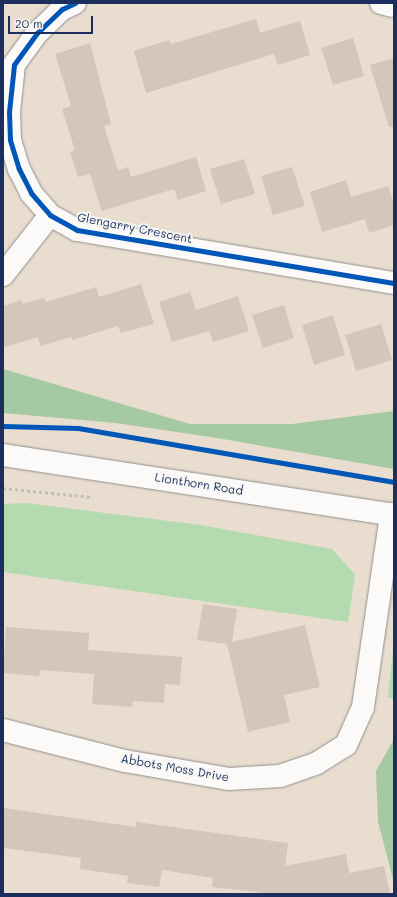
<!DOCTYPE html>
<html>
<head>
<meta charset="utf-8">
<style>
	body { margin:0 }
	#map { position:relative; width:397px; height:897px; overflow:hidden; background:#e8ddce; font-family:Mali,sans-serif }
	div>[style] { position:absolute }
	.green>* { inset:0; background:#b4daaf }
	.forest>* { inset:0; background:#a5c9a2 }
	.building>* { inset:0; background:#d4c6b9 }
	.path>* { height:2.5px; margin-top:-1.25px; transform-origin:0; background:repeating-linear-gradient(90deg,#bfbec1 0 3px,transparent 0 6px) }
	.roads { filter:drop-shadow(0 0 1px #928f90) drop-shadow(0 0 1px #928f90) }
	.street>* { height:22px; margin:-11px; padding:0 11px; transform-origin:11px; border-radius:11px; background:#fcfaf8 }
	.secondary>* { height:22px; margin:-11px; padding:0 11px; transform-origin:11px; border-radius:11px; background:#fcfaf8 }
	.cycleway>* { height:5px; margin:-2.5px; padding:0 2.5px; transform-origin:2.5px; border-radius:2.5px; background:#0057b8 }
	span { translate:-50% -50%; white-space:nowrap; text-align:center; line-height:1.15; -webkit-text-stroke:4px #f6f6f2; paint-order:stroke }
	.street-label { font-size:12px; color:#1b2f5e }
	.frame { position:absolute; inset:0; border:4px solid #1b2f5e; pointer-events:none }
	.scale { position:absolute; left:8px; top:16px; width:85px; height:18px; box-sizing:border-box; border:2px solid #1b2f5e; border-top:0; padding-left:5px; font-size:12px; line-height:14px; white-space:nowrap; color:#1b2f5e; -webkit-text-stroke:3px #f6f6f2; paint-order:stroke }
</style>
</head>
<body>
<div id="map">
	<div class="green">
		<div style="clip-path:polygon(26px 503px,200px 525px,332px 549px,355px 575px,348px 622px,3px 572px,3px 504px)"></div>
		<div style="clip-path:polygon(394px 641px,394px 699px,388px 697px)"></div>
	</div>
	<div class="forest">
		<div style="clip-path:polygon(3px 369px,190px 424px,292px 424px,394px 411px,394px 469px,217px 438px,116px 423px,3px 413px)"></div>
		<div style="clip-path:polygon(394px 739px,394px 883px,378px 822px,376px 771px)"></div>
	</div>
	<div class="building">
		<div style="clip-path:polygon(256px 19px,260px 33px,300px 21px,310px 55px,278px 65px,274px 54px,146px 93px,134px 51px,169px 40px,171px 44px)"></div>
		<div style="clip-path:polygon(353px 38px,364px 76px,333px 85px,321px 48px)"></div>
		<div style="clip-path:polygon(90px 43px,111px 124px,104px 126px,118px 170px,128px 167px,131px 177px,196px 157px,206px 191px,178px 200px,174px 189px,102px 211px,90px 174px,78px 177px,70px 152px,75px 150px,62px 109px,71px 106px,55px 54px)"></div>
		<div style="clip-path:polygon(394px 58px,394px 126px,389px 127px,370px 65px)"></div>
		<div style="clip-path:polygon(244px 159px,255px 194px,221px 204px,210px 169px)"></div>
		<div style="clip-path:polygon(292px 167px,305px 206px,273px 215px,261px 176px)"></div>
		<div style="clip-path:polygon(346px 180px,351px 197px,388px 186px,394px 204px,394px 225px,369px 233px,365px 219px,322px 232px,310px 192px)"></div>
		<div style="clip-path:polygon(141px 284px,154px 324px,121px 333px,118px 326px,72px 340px,71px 337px,41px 346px,38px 337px,3px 348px,3px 306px,21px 300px,23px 304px,44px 298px,46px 302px,96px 287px,99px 297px)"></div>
		<div style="clip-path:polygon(190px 292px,196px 310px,238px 296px,249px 331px,213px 342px,209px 331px,172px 342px,159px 302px)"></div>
		<div style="clip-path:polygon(284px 305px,294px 338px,263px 348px,252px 315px)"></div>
		<div style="clip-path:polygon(333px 315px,345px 355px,314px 365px,302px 325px)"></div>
		<div style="clip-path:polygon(381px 324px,392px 360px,356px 371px,345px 335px)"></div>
		<div style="clip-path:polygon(203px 604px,237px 609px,232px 642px,305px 625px,320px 687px,284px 695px,290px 722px,248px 732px,227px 644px,197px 640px)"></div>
		<div style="clip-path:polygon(6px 627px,89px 633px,88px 650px,182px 657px,180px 685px,165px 684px,164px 703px,133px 701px,132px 707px,92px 704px,94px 674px,40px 670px,39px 676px,3px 673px)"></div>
		<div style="clip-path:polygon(3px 808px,136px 827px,136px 822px,288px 843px,285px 866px,346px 854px,349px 873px,384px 866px,390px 894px,274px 894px,212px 887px,213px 878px,162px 870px,159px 887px,127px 883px,128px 876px,80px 869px,81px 858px,3px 848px)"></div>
	</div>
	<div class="path">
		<div style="left:3px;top:488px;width:89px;rotate:5.8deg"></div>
	</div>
	<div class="roads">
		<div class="street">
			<div style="left:75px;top:3px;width:14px;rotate:155deg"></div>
			<div style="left:62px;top:9px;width:35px;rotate:136deg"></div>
			<div style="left:37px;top:33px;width:39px;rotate:126deg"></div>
			<div style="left:14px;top:65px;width:47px;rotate:96.1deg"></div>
			<div style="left:9px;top:112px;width:28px;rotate:88deg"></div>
			<div style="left:10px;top:140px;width:30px;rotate:73deg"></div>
			<div style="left:19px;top:169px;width:27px;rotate:63deg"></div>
			<div style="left:31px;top:193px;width:29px;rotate:49deg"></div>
			<div style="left:50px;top:215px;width:31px;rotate:29deg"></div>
			<div style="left:77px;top:230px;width:321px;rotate:9.5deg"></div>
			<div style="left:381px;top:3px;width:11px;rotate:15deg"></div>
			<div style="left:3px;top:275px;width:76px;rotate:-51.9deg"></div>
			<div style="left:3px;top:730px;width:126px;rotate:14.3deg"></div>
			<div style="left:125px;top:761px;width:106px;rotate:9.8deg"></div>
			<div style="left:229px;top:779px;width:51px;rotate:-3.4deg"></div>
			<div style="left:280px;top:776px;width:39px;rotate:-19deg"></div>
			<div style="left:317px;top:763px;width:34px;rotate:-32deg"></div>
			<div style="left:346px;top:745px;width:42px;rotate:-65.9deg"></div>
			<div style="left:363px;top:707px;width:195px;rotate:-81.7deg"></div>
		</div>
		<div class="secondary">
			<div style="left:3px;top:455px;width:396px;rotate:8.7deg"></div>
		</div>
	</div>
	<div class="cycleway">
		<div style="left:75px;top:3px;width:14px;rotate:155deg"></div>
		<div style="left:62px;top:9px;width:35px;rotate:136deg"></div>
		<div style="left:37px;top:33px;width:39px;rotate:126deg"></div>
		<div style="left:14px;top:65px;width:47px;rotate:96.1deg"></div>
		<div style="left:9px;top:112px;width:28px;rotate:88deg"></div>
		<div style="left:10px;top:140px;width:30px;rotate:73deg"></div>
		<div style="left:19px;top:169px;width:27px;rotate:63deg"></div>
		<div style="left:31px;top:193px;width:29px;rotate:49deg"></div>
		<div style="left:50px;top:215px;width:31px;rotate:29deg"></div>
		<div style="left:77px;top:230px;width:321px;rotate:9.5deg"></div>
		<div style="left:3px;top:426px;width:75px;rotate:1.5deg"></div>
		<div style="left:78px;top:428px;width:321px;rotate:9.7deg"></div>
	</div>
	<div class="street-label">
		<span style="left:135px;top:228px;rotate:11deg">Glengarry Crescent</span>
		<span style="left:199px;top:484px;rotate:9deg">Lionthorn Road</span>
		<span style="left:175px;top:768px;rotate:10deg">Abbots Moss Drive</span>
	</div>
	<div class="frame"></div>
	<div class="scale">20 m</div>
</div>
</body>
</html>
